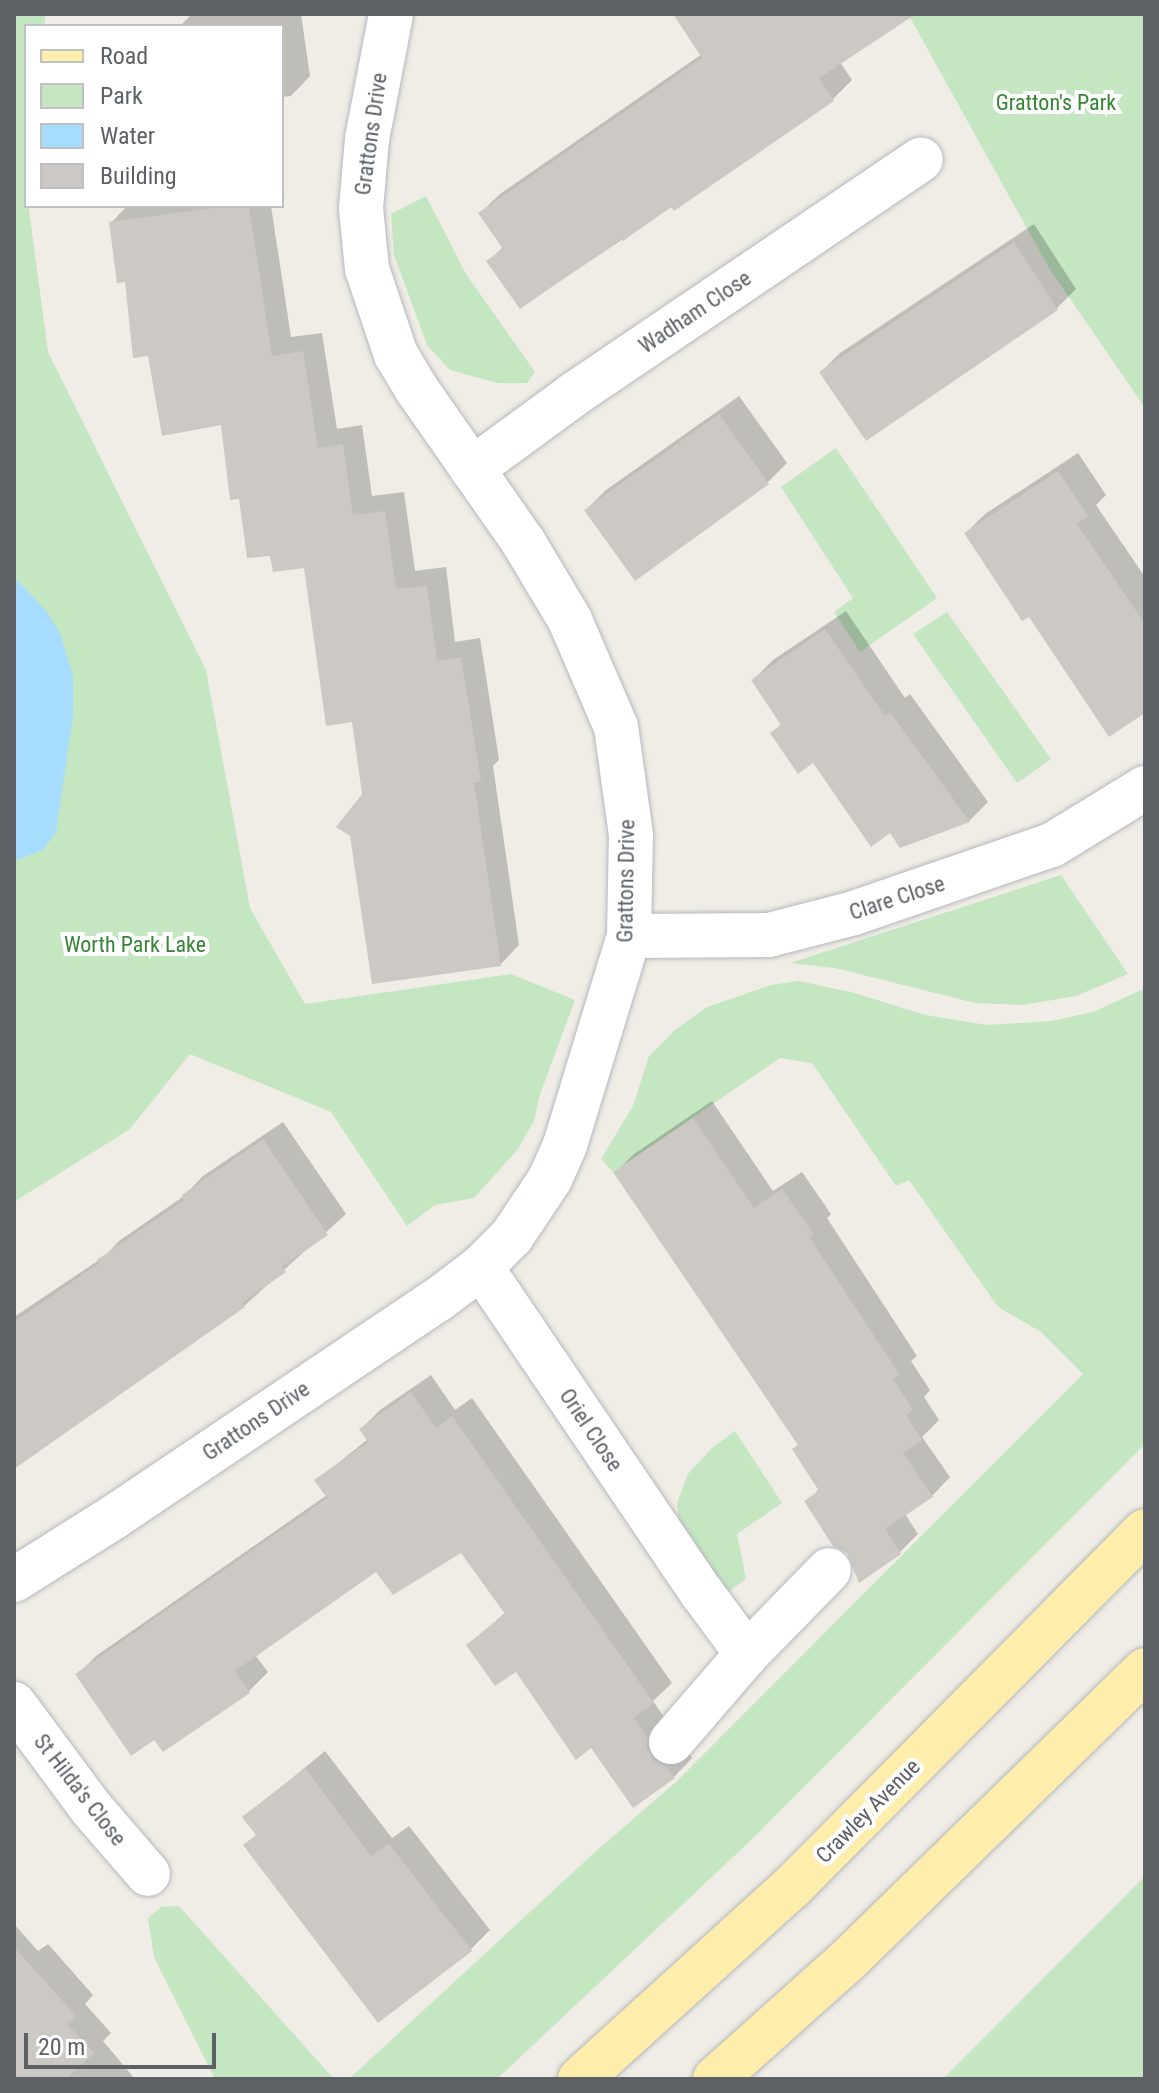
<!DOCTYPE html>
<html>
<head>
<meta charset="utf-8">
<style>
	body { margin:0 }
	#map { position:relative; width:1159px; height:2093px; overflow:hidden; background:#efede5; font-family:"Roboto Condensed",sans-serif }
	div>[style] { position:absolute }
	.green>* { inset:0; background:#c4e7c2 }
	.water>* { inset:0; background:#a6ddff }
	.shadow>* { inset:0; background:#0003 }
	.building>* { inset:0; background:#ccc9c5 }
	.roads { filter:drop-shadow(0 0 2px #b6b8bc) drop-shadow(0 0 2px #b6b8bc) }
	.minor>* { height:44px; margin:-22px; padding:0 22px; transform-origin:22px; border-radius:22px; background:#fff }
	.major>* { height:44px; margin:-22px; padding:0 22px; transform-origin:22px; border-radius:22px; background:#ffedab }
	span { translate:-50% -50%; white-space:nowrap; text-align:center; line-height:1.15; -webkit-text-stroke:8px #fff; paint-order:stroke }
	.park-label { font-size:22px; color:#358535 }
	.street-label { font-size:22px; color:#5d6166 }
	.frame { position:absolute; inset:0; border:16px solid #5d6166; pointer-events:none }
	.legend { position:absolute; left:24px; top:24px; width:260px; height:184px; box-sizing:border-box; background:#fff; border:2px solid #bec0c2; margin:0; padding:10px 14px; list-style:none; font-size:24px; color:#5d6166 }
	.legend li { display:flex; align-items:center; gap:16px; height:40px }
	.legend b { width:40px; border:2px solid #bec0c2 }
	.scale { position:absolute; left:24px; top:2033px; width:192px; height:36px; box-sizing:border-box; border:4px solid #5d6166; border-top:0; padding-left:10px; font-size:24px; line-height:28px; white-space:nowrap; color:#5d6166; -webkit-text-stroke:6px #fff; paint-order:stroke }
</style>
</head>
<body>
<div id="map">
	<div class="green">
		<div style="clip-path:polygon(14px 14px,46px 14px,44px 26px,26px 26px,25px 180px,48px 352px,206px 670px,250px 908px,305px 1004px,511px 974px,575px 1000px,540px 1094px,534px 1121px,518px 1149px,474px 1198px,435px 1205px,407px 1226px,331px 1112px,190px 1054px,130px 1129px,14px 1202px)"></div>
		<div style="clip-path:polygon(908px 14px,1145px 14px,1145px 408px,1049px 268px)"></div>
		<div style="clip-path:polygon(426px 196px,466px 274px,535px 372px,527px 383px,497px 383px,450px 370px,427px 345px,394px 255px,391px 214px)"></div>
		<div style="clip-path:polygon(836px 448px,937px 598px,860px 652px,834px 612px,853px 598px,781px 487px)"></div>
		<div style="clip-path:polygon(947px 612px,1051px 759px,1017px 783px,913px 634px)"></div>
		<div style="clip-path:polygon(1061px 875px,1128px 974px,1076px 996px,1023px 1005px,975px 1003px,835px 968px,790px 963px)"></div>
		<div style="clip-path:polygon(799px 981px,855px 993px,925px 1015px,987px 1025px,1052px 1021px,1096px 1011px,1145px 988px,1145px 1444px,749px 1842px,497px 2079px,349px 2079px,594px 1853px,677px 1781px,1083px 1374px,1041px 1332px,998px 1307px,909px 1180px,896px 1186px,812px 1063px,780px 1058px,613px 1172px,601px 1159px,633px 1106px,649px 1056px,675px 1030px,707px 1007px,771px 985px)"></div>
		<div style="clip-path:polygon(735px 1431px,782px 1503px,737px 1534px,746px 1579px,725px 1594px,680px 1530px,677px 1503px,688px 1474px,713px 1447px)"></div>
		<div style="clip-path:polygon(1145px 1876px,1145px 2079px,943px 2079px)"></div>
		<div style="clip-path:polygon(179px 1906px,334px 2079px,215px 2079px,154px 1957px,148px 1918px,161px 1907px)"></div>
	</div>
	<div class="water">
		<div style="clip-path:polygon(14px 577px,46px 611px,60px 633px,73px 676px,73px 715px,56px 832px,44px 849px,18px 860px,14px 859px)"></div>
	</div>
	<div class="shadow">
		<div style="clip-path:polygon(192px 14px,301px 14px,310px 76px,291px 96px,282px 97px,282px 26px,180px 26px)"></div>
		<div style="clip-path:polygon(703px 14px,909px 14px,840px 62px,852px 80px,833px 99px,554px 285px,489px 261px,504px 246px,480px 213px,500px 194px,702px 54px)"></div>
		<div style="clip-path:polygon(127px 206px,271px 206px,291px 337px,322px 333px,337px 429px,362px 425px,372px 496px,404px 492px,415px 571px,446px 567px,455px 642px,480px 638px,499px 760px,493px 766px,519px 945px,500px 965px,364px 794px,354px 720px,305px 566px,272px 554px,241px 496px,222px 423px,150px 353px,111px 223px)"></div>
		<div style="clip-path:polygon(1034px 224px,1076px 289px,1057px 308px,866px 439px,821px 372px,840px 353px)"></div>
		<div style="clip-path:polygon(739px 396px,787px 463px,768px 482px,586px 510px,606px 490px)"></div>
		<div style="clip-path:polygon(1078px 453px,1106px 495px,1096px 505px,1145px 577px,1145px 710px,1029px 614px,966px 533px,985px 514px)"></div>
		<div style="clip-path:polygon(846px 611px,905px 698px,910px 694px,988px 802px,969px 821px,901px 845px,890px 830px,814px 761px,773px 733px,782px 723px,753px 680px,773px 660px)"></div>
		<div style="clip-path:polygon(712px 1101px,773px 1191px,802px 1172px,831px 1214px,827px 1218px,917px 1356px,911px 1361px,930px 1390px,924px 1397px,939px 1420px,922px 1437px,950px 1477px,932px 1496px,905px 1514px,918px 1534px,900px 1552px,849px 1551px,807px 1502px,820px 1488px,799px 1444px,615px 1173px,634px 1154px)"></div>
		<div style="clip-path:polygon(283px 1122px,346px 1214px,244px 1306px,14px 1460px,14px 1317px,105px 1256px,119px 1241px,184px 1196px,203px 1176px)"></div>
		<div style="clip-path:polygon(431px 1375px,455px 1410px,472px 1398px,672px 1683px,653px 1701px,692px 1758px,674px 1777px,591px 1745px,517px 1669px,468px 1645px,506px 1612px,461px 1550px,377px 1569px,255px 1655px,268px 1672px,249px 1691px,163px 1750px,154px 1737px,77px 1675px,96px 1656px,327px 1495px,317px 1480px,368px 1439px,361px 1429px,380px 1410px)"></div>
		<div style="clip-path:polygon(325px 1751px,392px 1838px,409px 1826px,490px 1930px,471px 1949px,379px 2021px,245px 1817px)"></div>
		<div style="clip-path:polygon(14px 1924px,38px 1951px,48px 1944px,93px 1995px,85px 2004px,111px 2033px,103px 2041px,135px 2079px,14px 2079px)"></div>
	</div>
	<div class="building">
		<div style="clip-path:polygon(673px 14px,916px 14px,819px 78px,834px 101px,674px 211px,671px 207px,623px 241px,621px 239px,520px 309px,486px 261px,503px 249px,478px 213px,702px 58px)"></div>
		<div style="clip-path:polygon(228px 206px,249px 206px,272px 356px,303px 351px,318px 448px,343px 444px,353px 515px,385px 511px,396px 589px,427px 586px,437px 661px,461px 657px,481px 782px,474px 782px,501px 966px,372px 984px,350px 836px,336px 827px,362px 794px,352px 722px,326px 726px,304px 568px,273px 572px,270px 556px,247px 558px,239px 499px,230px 500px,221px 425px,162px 436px,148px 356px,133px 358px,125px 282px,117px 283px,109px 222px)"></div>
		<div style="clip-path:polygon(1014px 242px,1058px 310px,866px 441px,819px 372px)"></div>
		<div style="clip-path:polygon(719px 414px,769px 484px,635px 581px,584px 510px)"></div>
		<div style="clip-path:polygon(1058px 471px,1088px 516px,1077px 524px,1145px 624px,1145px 713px,1109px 737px,1029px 617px,1022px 621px,964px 533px)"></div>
		<div style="clip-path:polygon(825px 629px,885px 716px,890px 712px,970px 822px,900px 848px,890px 833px,871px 847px,813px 763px,798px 774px,770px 733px,781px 725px,751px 680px)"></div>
		<div style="clip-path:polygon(693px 1118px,754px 1208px,782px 1189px,814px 1234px,809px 1237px,900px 1375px,893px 1379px,913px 1410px,906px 1415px,922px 1440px,903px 1453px,933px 1497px,885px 1529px,901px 1554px,859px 1583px,847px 1553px,833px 1546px,804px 1501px,819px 1491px,792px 1449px,798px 1445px,613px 1172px)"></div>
		<div style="clip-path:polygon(263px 1139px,328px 1235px,282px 1267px,286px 1272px,242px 1303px,245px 1307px,14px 1469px,14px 1322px,99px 1263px,97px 1260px,184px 1200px,182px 1195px)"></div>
		<div style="clip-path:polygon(411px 1392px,436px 1428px,452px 1416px,654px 1703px,634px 1718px,647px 1737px,647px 1749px,654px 1760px,667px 1767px,675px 1778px,633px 1808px,591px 1748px,576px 1760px,516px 1672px,495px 1686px,466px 1645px,505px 1614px,461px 1553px,393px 1595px,376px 1572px,235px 1671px,250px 1693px,163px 1752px,154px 1740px,131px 1756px,75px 1674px,327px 1498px,314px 1480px,368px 1442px,359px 1429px)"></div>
		<div style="clip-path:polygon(305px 1768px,371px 1856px,389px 1844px,472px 1951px,378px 2023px,243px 1845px,256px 1835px,242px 1817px)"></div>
		<div style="clip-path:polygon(14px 1947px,76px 2016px,67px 2024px,94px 2053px,66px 2079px,14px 2079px)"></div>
	</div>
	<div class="roads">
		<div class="minor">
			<div style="left:472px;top:469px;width:125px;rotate:-36.2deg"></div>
			<div style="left:573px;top:395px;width:420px;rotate:-34.1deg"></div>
			<div style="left:629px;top:936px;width:140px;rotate:-0.4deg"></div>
			<div style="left:769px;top:935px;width:88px;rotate:-14.5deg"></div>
			<div style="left:854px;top:913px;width:209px;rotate:-19deg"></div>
			<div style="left:1052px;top:845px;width:109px;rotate:-31.5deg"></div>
			<div style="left:481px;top:1267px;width:394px;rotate:55.9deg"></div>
			<div style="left:702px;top:1593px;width:76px;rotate:53.6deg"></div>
			<div style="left:14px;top:1580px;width:118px;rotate:-32.2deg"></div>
			<div style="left:114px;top:1517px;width:391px;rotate:-33.9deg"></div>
			<div style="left:439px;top:1299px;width:53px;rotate:-37.3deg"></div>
			<div style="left:481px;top:1267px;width:44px;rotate:-45deg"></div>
			<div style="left:512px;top:1236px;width:69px;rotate:-56.3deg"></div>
			<div style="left:550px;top:1179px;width:37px;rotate:-66deg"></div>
			<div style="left:565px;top:1145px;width:219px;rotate:-73deg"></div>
			<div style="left:629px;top:936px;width:101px;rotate:-88.9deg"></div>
			<div style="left:631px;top:835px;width:109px;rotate:-97.9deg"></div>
			<div style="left:616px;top:727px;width:116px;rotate:-113.3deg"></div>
			<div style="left:570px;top:620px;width:90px;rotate:-120.9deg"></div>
			<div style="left:524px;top:543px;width:189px;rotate:-124.9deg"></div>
			<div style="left:416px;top:388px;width:39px;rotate:-121deg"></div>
			<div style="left:396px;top:355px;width:91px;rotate:-108.6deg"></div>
			<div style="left:367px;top:269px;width:61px;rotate:-95.6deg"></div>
			<div style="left:361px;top:208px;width:69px;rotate:-85deg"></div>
			<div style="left:367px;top:139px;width:127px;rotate:-79.1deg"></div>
			<div style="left:14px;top:1704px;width:129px;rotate:53.5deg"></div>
			<div style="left:91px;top:1808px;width:87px;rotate:49.2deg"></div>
			<div style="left:671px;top:1742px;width:116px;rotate:-49.2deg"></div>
			<div style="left:747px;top:1654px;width:117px;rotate:-45.7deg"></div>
		</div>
		<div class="major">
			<div style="left:580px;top:2079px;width:286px;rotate:-42.2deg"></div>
			<div style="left:792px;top:1887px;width:501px;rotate:-45.24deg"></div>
			<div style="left:715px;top:2079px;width:176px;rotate:-41.8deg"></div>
			<div style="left:846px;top:1962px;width:418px;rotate:-44.3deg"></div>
		</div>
	</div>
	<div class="park-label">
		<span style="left:1056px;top:103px">Gratton's Park</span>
		<span style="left:135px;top:945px">Worth Park Lake</span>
	</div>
	<div class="street-label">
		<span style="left:371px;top:134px;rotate:-82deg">Grattons Drive</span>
		<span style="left:695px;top:312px;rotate:-34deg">Wadham Close</span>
		<span style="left:626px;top:881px;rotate:-89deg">Grattons Drive</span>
		<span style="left:897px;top:898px;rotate:-18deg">Clare Close</span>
		<span style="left:256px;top:1421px;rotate:-34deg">Grattons Drive</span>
		<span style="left:591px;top:1430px;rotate:56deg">Oriel Close</span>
		<span style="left:80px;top:1790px;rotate:52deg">St Hilda's Close</span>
		<span style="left:868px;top:1811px;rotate:-45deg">Crawley Avenue</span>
	</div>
	<div class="frame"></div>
	<ul class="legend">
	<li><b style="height:10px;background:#ffedab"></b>Road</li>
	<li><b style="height:22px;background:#c4e7c2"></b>Park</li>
	<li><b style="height:22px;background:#a6ddff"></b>Water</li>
	<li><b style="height:22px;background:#ccc9c5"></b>Building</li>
	</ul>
	<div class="scale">20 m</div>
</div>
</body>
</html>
